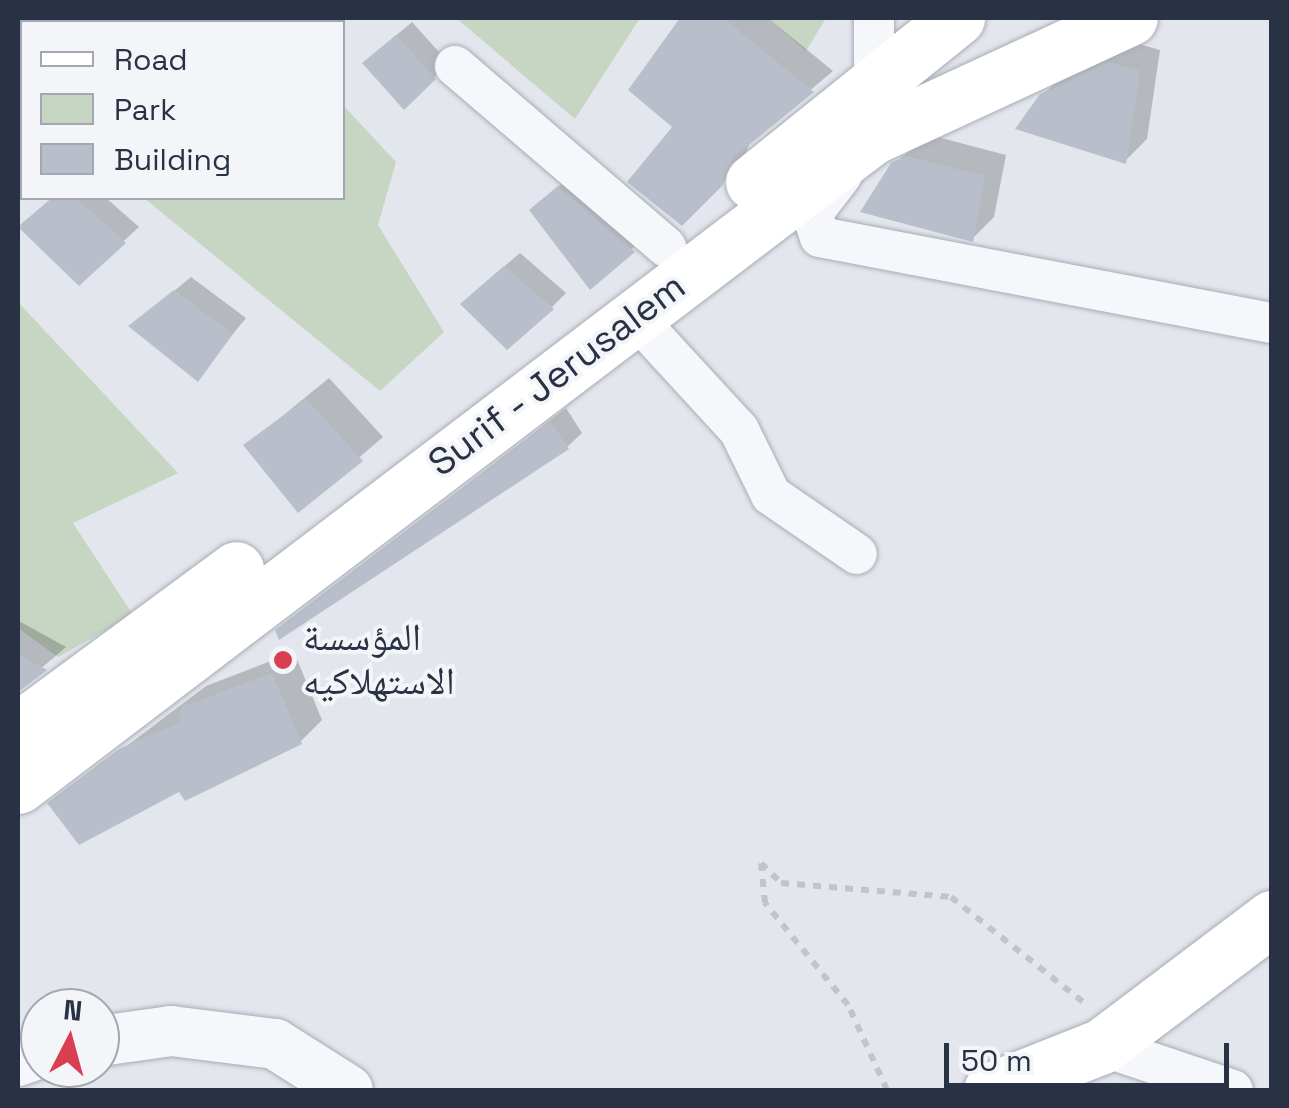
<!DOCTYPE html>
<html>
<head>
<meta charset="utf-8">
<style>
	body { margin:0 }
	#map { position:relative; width:1289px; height:1108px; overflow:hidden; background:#e3e6ec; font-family:"Space Grotesk","Noto Naskh Arabic",sans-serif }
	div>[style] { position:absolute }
	.green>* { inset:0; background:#c7d6c3 }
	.shadow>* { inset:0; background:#0003 }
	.building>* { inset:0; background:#b9bfca }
	.path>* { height:6px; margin-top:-3px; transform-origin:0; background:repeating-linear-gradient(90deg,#c1c4cb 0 8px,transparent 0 16px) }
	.roads { filter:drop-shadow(0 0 2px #a7acb7) drop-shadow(0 0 2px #a7acb7) }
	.minor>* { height:40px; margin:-20px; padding:0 20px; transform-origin:20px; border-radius:20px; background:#f6f7fa }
	.tertiary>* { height:50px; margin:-25px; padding:0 25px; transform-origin:25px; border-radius:25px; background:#f6f7fa }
	.secondary>* { height:55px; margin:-27.5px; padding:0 27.5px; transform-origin:27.5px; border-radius:27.5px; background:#fff }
	.primary>* { height:55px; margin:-27.5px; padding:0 27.5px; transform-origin:27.5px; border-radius:27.5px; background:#fff }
	.dots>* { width:28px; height:28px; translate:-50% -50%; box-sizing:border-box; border:5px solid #f3f5f9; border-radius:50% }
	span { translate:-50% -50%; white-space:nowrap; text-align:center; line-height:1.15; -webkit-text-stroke:8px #f3f5f9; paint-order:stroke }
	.street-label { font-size:38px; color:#293245 }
	.poi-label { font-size:38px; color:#293245 }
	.left { translate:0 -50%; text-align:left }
	.frame { position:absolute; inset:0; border:20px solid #293245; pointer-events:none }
	.legend { position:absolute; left:20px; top:20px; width:325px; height:180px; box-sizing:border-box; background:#f3f5f9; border:2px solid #a2a7b1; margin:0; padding:12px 18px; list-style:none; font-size:30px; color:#293245 }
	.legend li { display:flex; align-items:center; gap:20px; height:50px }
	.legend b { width:50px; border:2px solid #a2a7b1 }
	.north { position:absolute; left:20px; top:988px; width:100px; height:100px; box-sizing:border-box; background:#f3f5f9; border:2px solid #a2a7b1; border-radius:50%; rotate:6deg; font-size:28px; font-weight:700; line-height:40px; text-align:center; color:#293245 }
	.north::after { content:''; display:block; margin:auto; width:35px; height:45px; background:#d84051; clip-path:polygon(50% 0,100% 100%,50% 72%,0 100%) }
	.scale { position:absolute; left:944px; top:1043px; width:285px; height:45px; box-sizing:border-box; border:5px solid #293245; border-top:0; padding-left:12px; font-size:30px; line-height:35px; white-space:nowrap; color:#293245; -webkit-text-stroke:8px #f3f5f9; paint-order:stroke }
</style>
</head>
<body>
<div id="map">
	<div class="green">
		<div style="clip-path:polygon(18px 18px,334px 18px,22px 22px,18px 154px)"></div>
		<div style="clip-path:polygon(456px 18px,640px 18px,575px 119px)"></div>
		<div style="clip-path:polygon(768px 18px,826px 18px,806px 51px)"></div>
		<div style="clip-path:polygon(343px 105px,396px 162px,378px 225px,444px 332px,380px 391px,144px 198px,342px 198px)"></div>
		<div style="clip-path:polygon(18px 302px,178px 473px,73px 523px,133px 615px,58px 657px,18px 628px)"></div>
	</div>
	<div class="shadow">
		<div style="clip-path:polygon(683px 18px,768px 18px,833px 71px,751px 140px,742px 162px,682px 223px,675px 127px,632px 89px)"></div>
		<div style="clip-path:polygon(412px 22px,449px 63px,404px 107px,380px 49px)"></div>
		<div style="clip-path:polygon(1132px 42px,1160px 50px,1147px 139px,1125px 161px,1042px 96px,1065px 73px)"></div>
		<div style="clip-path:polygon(930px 135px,1006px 155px,994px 217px,972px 239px,893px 164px)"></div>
		<div style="clip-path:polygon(582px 166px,655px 228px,591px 286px,532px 210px)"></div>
		<div style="clip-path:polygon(52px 198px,106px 198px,139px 227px,79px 282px,19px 226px)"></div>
		<div style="clip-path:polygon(520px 253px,566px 293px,552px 307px,478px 289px)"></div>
		<div style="clip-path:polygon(191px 277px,246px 318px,197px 378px,132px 326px)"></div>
		<div style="clip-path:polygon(329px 378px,383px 437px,299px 509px,247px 445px)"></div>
		<div style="clip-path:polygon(566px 408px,582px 433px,567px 447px,278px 631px)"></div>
		<div style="clip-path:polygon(19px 621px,66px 647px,18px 688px,18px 622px)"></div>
		<div style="clip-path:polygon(294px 652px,322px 720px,300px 742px,50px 804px,206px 686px)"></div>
	</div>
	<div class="building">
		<div style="clip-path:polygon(680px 18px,723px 18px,814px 92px,733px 158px,722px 186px,682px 226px,627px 182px,672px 127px,628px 90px)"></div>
		<div style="clip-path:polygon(396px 35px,436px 79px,404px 110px,362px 63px)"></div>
		<div style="clip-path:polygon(1108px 62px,1140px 71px,1126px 164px,1015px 129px,1040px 94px)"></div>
		<div style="clip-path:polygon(906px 156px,985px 176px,973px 242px,860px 212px,891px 163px)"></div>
		<div style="clip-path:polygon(558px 186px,635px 252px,590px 290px,529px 210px)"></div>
		<div style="clip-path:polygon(52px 198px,76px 198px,126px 243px,79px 286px,18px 227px)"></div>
		<div style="clip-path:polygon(504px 266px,554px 309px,507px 350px,460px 304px)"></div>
		<div style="clip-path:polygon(174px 290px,233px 334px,198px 382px,128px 326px)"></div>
		<div style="clip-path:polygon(306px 399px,363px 461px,298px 513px,243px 445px)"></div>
		<div style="clip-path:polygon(550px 421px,569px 449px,279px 640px,275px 630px)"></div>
		<div style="clip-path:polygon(18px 654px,47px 670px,18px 692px)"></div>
		<div style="clip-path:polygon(272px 673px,302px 744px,185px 801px,179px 792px,79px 845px,47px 803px,119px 749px,179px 723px,181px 707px)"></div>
	</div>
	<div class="path">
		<div style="left:887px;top:1090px;width:94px;rotate:-114.6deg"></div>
		<div style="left:848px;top:1005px;width:132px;rotate:-129.1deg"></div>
		<div style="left:765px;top:903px;width:40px;rotate:-95.7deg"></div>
		<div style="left:761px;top:863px;width:28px;rotate:45deg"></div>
		<div style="left:781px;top:883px;width:171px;rotate:4.7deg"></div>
		<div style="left:951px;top:897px;width:169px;rotate:38.5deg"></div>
	</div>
	<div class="roads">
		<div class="minor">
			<div style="left:874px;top:18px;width:61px;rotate:90deg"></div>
			<div style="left:455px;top:66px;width:278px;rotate:40.6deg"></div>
			<div style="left:842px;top:175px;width:49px;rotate:127.6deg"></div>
			<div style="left:812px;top:214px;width:24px;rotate:71deg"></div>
			<div style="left:820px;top:237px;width:460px;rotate:10.8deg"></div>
			<div style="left:635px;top:317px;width:154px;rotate:47.4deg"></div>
			<div style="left:739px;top:430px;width:72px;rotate:63.8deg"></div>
			<div style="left:771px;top:495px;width:104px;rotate:34.5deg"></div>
			<div style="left:1102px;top:1046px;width:138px;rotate:18.6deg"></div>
		</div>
		<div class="tertiary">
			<div style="left:100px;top:1041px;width:72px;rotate:-8deg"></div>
			<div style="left:171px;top:1031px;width:105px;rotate:7.1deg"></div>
			<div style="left:275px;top:1044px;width:86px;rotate:32.2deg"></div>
			<div style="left:18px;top:1061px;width:23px;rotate:-20deg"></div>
		</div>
		<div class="secondary">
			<div style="left:991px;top:1090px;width:119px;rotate:-21.6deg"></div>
			<div style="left:1102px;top:1046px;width:213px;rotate:-37deg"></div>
		</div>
		<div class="primary">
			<div style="left:753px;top:182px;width:262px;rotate:-38.8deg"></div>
			<div style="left:18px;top:730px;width:271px;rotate:-36.4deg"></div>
			<div style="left:18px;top:786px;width:1073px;rotate:-37.23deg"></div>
			<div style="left:872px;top:137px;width:284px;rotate:-24.8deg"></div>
		</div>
	</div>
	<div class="dots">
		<div style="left:283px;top:660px;background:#d84051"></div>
	</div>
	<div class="street-label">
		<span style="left:557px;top:375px;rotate:-37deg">Surif - Jerusalem</span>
	</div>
	<div class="poi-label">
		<span class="left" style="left:303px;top:660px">المؤسسة<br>الاستهلاكيه</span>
	</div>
	<div class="frame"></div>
	<ul class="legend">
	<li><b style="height:12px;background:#fff"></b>Road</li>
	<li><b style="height:28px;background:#c7d6c3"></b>Park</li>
	<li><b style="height:28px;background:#b9bfca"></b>Building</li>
	</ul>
	<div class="north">N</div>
	<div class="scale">50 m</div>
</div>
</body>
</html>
